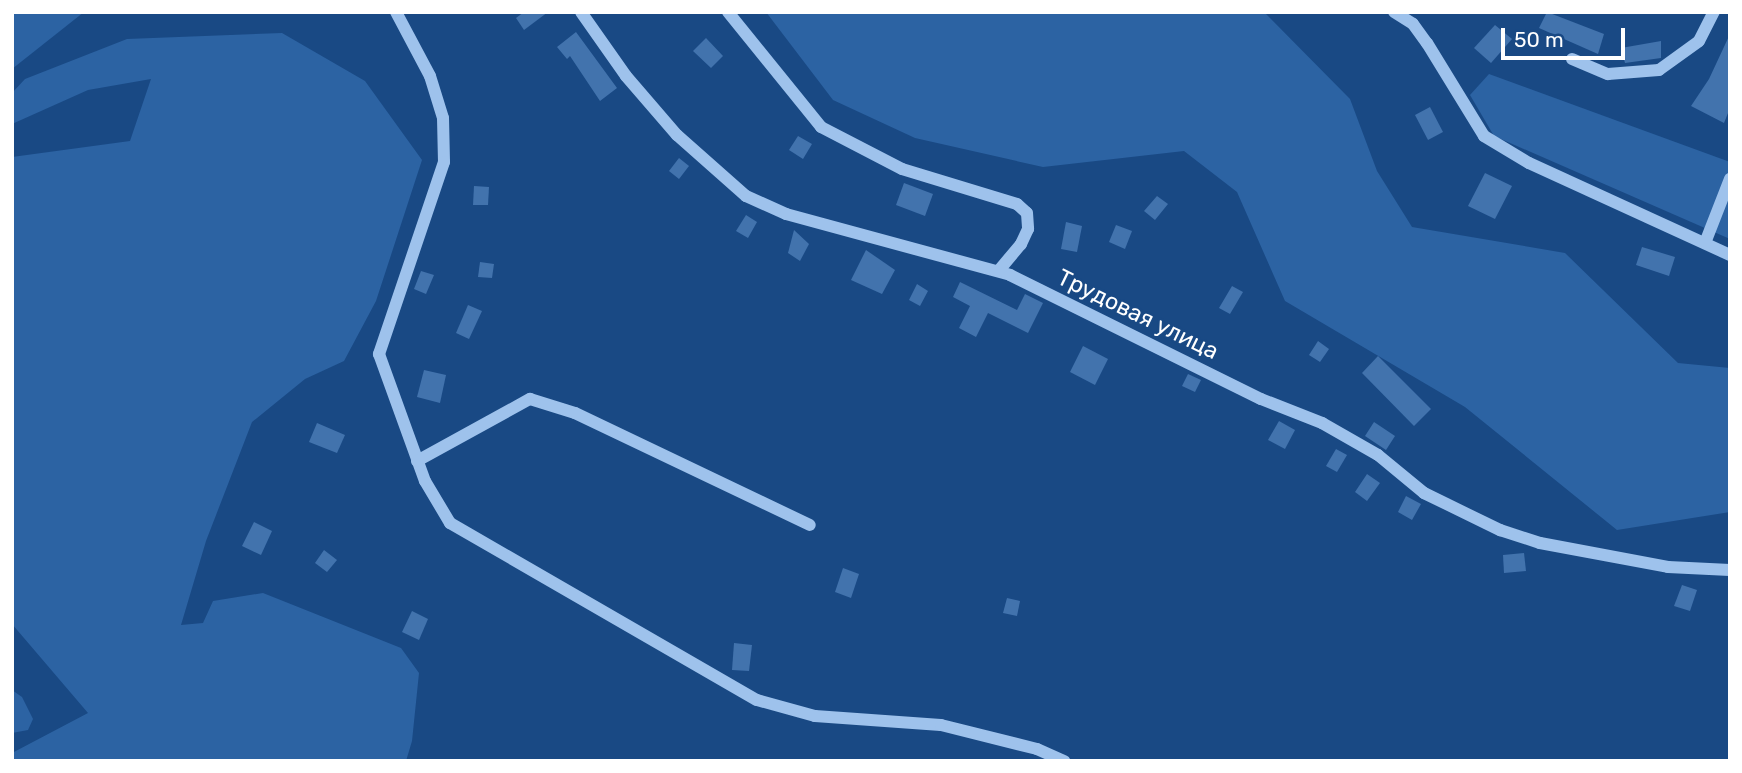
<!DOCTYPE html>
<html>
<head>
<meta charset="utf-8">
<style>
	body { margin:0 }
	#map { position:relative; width:1742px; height:773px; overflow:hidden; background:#194984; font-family:Rubik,sans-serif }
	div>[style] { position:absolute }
	.green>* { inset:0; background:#2c63a3 }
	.building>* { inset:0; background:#4273ad }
	.minor>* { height:12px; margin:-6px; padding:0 6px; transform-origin:6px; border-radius:6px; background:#9ec2ec }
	span { translate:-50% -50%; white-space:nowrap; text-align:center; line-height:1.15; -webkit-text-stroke:5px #194984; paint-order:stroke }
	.street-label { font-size:23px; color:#fff }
	.frame { position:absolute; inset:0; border:14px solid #fff; pointer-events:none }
	.scale { position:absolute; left:1501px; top:28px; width:124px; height:32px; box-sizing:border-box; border:4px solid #fff; border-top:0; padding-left:9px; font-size:21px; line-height:24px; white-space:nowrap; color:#fff; -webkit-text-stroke:5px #194984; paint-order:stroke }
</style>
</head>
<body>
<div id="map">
	<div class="green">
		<div style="clip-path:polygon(12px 12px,84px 12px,12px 69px)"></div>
		<div style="clip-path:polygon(766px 12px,1264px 12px,1350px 99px,1377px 171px,1412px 227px,1565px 253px,1678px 363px,1730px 368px,1730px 512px,1617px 530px,1465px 407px,1285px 301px,1237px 192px,1184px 151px,1043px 167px,915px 138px,833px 100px)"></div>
		<div style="clip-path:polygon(282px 33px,365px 81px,422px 160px,376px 301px,344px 361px,305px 379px,252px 422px,206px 541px,181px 625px,203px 623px,213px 601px,263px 593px,401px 648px,419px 673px,412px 741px,406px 761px,12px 761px,12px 753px,88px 713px,12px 624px,12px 157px,130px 141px,151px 79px,88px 90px,12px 124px,12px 93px,25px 79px,127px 39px)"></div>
		<div style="clip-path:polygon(1489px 74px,1730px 162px,1730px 239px,1494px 136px,1470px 95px)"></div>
		<div style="clip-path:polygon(12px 690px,22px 697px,33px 719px,28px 730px,12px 733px)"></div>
	</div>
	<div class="building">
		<div style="clip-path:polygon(524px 12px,548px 12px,524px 30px,516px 18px)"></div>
		<div style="clip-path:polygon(1547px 12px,1604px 34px,1598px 54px,1539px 28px)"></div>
		<div style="clip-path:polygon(1495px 25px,1512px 39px,1491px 63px,1474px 48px)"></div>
		<div style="clip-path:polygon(576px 32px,617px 88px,600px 101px,570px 56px,567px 59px,557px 47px)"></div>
		<div style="clip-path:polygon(1730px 34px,1730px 108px,1724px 123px,1691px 106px,1709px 79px)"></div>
		<div style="clip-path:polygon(706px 38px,723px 56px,711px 68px,693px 51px)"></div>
		<div style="clip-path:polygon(1661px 41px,1661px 58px,1625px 63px,1621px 48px)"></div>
		<div style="clip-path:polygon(1430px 107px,1443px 132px,1428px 140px,1415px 115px)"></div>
		<div style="clip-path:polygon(798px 136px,812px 144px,803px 159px,789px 150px)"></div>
		<div style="clip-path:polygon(679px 158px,689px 166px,679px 179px,669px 171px)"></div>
		<div style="clip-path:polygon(1485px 173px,1512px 186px,1495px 219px,1468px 206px)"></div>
		<div style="clip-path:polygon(904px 183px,933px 194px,925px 216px,896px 205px)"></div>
		<div style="clip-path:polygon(474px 186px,489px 187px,488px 205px,473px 205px)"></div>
		<div style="clip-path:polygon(1157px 196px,1168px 204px,1155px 220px,1144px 211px)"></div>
		<div style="clip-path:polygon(746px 215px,757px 222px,748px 238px,736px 231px)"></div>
		<div style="clip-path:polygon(1066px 222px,1082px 226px,1077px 252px,1061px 249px)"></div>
		<div style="clip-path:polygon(1116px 225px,1132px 231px,1125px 249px,1109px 242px)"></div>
		<div style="clip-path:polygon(794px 230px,809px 244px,800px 261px,788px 253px)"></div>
		<div style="clip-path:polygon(1642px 247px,1675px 257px,1669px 276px,1636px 265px)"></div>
		<div style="clip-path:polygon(866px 250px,895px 270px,882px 294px,851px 280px)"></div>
		<div style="clip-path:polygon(480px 262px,494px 264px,492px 278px,478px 277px)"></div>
		<div style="clip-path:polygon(421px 271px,434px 275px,426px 294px,414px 289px)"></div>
		<div style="clip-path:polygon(960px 282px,1017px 310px,1025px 294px,1043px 303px,1028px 333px,988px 313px,976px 337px,959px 328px,970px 306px,953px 297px)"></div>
		<div style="clip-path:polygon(917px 284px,928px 291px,920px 306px,909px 300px)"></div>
		<div style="clip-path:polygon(1232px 286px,1243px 292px,1230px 314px,1219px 308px)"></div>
		<div style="clip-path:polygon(468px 305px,482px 311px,469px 339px,456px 333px)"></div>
		<div style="clip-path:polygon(1318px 341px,1329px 349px,1320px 362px,1309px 355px)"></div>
		<div style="clip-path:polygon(1083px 346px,1108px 359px,1095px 385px,1070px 372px)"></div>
		<div style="clip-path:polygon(1378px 356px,1431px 409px,1414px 426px,1362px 373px)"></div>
		<div style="clip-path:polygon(424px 370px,446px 375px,440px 403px,417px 397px)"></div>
		<div style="clip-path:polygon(1188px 374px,1201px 380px,1195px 392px,1182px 386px)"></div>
		<div style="clip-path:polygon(1279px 421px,1295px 430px,1285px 449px,1268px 440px)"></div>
		<div style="clip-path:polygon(1374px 422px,1395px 436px,1386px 450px,1365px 436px)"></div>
		<div style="clip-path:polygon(317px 423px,345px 435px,337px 453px,309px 442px)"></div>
		<div style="clip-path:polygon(1336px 449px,1347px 455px,1337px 472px,1326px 466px)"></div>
		<div style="clip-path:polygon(1367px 474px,1380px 483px,1367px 501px,1355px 492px)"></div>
		<div style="clip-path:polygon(1406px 496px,1421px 504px,1412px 520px,1398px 512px)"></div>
		<div style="clip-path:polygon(254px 522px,272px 531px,261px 555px,242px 546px)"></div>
		<div style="clip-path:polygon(324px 550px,337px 560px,327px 572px,315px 563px)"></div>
		<div style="clip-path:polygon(1524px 553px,1526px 571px,1504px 573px,1503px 555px)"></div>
		<div style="clip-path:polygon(843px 568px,859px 574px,851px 598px,835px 592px)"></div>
		<div style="clip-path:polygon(1682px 585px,1697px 590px,1690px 611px,1674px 606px)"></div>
		<div style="clip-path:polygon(1007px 598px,1020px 601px,1017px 616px,1003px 613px)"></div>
		<div style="clip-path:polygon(412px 611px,428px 619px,419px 640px,402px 632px)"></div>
		<div style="clip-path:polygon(734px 643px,752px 645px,749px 671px,732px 670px)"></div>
	</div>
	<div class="minor">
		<div style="left:396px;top:12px;width:72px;rotate:62deg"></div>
		<div style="left:430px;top:76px;width:44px;rotate:72.8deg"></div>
		<div style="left:443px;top:118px;width:44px;rotate:88.7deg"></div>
		<div style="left:444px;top:162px;width:203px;rotate:108.7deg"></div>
		<div style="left:379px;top:354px;width:135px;rotate:70.1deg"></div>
		<div style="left:425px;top:481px;width:49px;rotate:59.2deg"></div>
		<div style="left:450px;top:523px;width:354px;rotate:30deg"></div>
		<div style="left:757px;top:700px;width:60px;rotate:15.4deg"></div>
		<div style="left:815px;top:716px;width:126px;rotate:4.1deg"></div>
		<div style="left:941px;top:725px;width:99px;rotate:14deg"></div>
		<div style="left:1037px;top:749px;width:30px;rotate:24deg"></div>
		<div style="left:581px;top:12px;width:78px;rotate:54.9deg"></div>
		<div style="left:626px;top:76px;width:78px;rotate:49.2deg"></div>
		<div style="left:677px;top:135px;width:92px;rotate:41.5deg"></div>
		<div style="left:746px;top:196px;width:44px;rotate:24.2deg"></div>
		<div style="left:786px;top:214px;width:232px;rotate:15.2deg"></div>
		<div style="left:1010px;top:275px;width:280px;rotate:26.3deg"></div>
		<div style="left:1261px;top:399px;width:66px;rotate:21.5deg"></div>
		<div style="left:1322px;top:423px;width:64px;rotate:29.7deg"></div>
		<div style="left:1378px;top:455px;width:60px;rotate:39.6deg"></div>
		<div style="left:1424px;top:493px;width:85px;rotate:26deg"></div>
		<div style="left:1500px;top:530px;width:42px;rotate:18deg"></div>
		<div style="left:1540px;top:543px;width:130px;rotate:10.6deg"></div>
		<div style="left:1668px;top:567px;width:62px;rotate:2.8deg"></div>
		<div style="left:728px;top:12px;width:148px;rotate:51deg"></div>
		<div style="left:821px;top:127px;width:91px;rotate:27.4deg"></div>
		<div style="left:902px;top:169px;width:120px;rotate:16.9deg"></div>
		<div style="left:1017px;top:204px;width:13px;rotate:42deg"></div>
		<div style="left:1027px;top:213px;width:16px;rotate:86deg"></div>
		<div style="left:1028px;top:229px;width:17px;rotate:115deg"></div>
		<div style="left:1021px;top:244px;width:35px;rotate:130deg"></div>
		<div style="left:1394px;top:12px;width:22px;rotate:32deg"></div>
		<div style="left:1413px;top:24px;width:24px;rotate:54deg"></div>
		<div style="left:1427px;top:43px;width:109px;rotate:58.5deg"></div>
		<div style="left:1484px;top:136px;width:52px;rotate:31deg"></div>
		<div style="left:1529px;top:163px;width:221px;rotate:24.6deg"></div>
		<div style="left:1572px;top:59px;width:39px;rotate:23deg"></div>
		<div style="left:1608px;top:74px;width:51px;rotate:-4.5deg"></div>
		<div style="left:1659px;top:70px;width:49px;rotate:-35.9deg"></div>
		<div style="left:1699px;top:41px;width:33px;rotate:-63deg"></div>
		<div style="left:1705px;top:243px;width:69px;rotate:-68.7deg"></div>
		<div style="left:417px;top:461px;width:129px;rotate:-28.8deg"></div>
		<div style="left:530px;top:399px;width:47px;rotate:17.3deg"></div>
		<div style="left:575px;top:413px;width:260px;rotate:25.5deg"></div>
	</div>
	<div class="street-label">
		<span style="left:1138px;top:314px;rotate:26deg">Трудовая улица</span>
	</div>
	<div class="frame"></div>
	<div class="scale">50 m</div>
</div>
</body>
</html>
